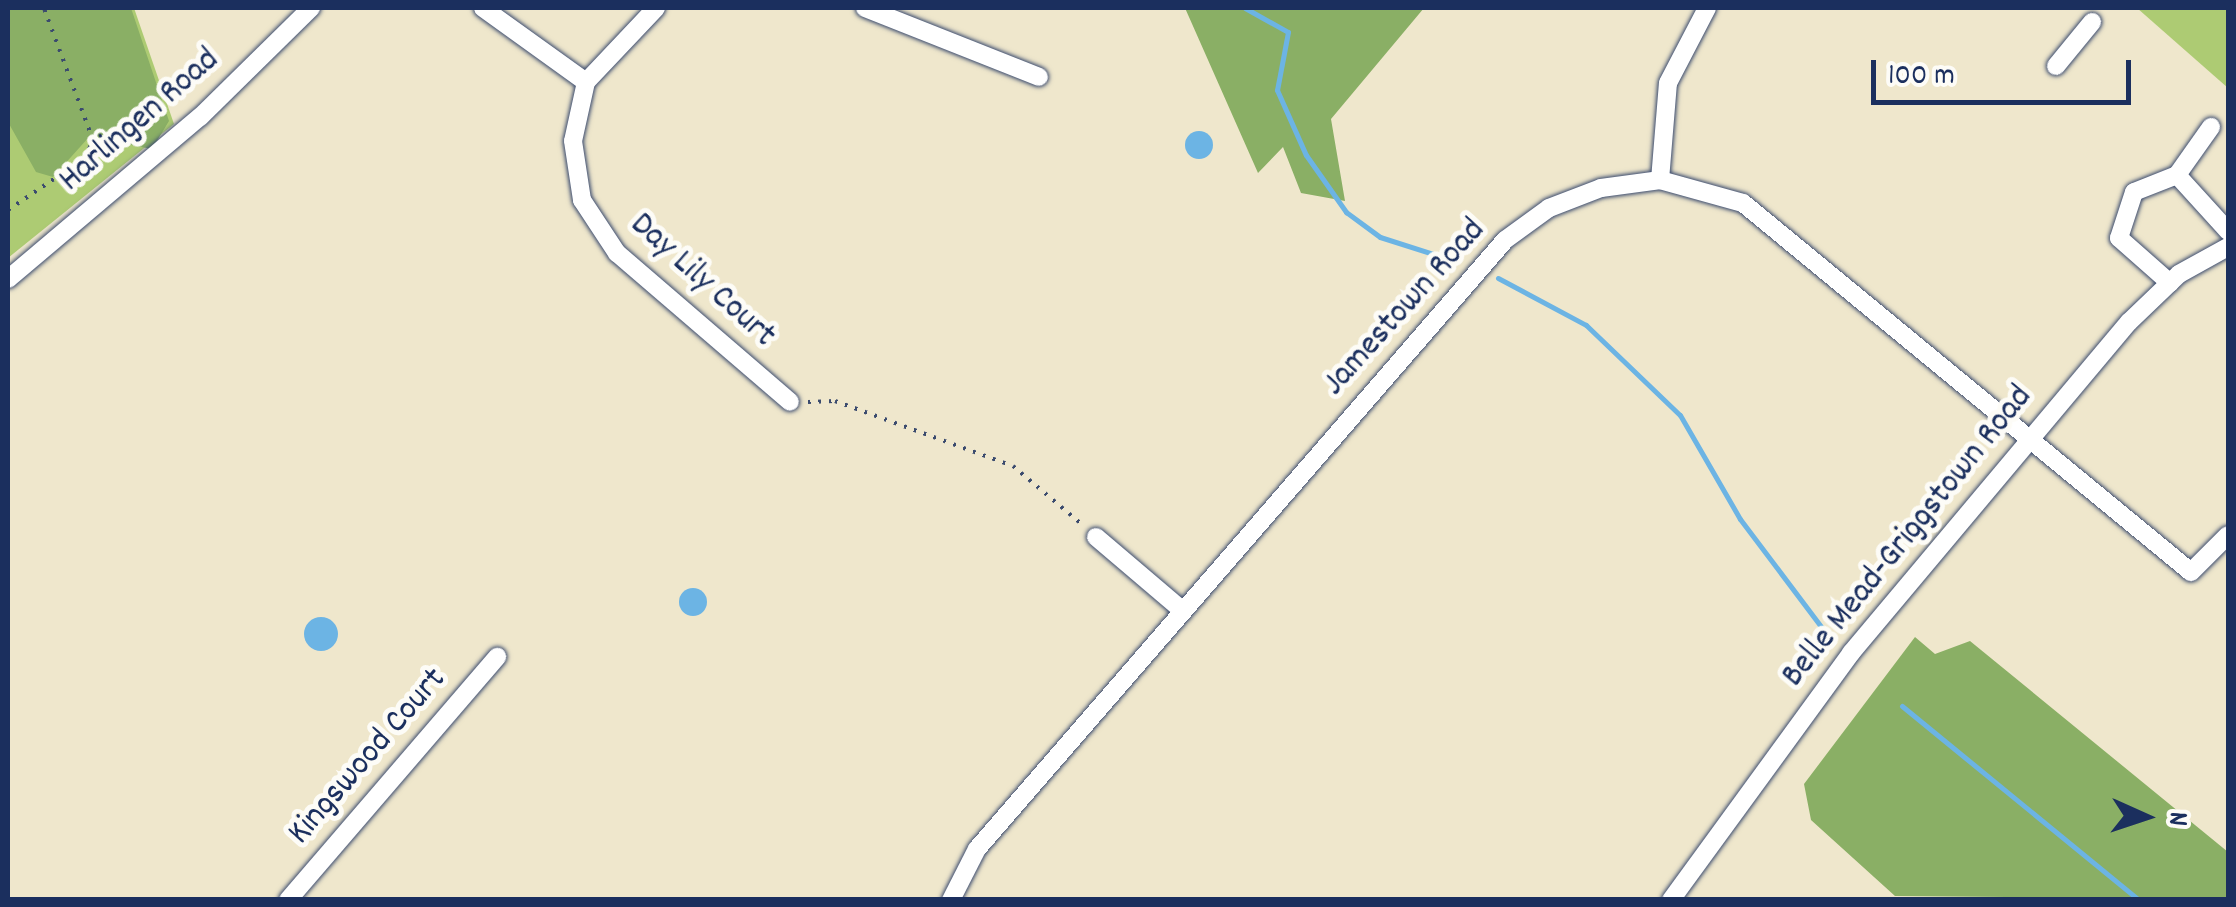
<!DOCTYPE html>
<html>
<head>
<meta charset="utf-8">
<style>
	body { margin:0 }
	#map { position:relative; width:2236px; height:907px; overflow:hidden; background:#efe7cc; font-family:Dekko,sans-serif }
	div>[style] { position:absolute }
	.green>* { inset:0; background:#adcb73 }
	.forest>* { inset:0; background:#8aaf65 }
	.water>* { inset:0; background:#6cb4e4 }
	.round { border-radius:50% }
	.stream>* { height:5px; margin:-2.5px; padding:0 2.5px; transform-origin:2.5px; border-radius:2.5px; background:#6cb4e4 }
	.path>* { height:4px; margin-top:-2px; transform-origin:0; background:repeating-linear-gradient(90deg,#3b4b6e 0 2.5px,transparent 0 10.5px) }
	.roads { filter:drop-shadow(0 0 2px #3b4b6e) drop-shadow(0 0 2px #3b4b6e) }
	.minor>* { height:18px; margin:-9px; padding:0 9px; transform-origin:9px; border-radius:9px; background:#fff }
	span { translate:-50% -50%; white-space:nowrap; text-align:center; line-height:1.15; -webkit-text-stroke:10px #fdfcf7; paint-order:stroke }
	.street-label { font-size:35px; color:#1b2f5e }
	.frame { position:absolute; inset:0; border:10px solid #1b2f5e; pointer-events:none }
	.north { position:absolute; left:2096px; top:767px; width:100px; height:100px; -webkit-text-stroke:8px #fdfcf7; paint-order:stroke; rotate:93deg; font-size:28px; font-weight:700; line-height:40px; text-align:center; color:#1b2f5e }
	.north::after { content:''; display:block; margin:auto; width:35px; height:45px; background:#1b2f5e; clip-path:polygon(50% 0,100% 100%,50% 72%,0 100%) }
	.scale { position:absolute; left:1871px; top:60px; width:260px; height:45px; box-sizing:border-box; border:5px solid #1b2f5e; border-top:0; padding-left:12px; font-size:30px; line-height:35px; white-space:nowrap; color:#1b2f5e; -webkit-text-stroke:8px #fdfcf7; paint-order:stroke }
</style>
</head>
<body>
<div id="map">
	<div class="green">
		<div style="clip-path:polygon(8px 8px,134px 8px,174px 124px,8px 258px)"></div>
		<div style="clip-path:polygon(2137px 8px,2228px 8px,2228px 88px)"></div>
	</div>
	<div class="forest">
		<div style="clip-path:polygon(8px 8px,131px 8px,169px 121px,152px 149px,89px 137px,53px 177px,36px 172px,8px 122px)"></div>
		<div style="clip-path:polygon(1185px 8px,1424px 8px,1331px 119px,1345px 201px,1301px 193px,1283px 147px,1258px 173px)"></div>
		<div style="clip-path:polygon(1915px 637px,1935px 654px,1970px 641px,2228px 852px,2228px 899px,1895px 896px,1811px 820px,1804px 784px)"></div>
	</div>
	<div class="water">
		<div class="round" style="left:1185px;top:131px;width:28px;height:28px"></div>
		<div class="round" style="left:679px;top:588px;width:28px;height:28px"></div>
		<div class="round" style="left:304px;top:617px;width:34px;height:34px"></div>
	</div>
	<div class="stream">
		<div style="left:1245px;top:8px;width:49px;rotate:29.2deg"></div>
		<div style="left:1288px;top:32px;width:59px;rotate:100.7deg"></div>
		<div style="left:1277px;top:90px;width:71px;rotate:66deg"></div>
		<div style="left:1306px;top:155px;width:70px;rotate:54.9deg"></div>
		<div style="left:1346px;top:212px;width:42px;rotate:36.3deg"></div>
		<div style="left:1380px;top:237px;width:76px;rotate:17.7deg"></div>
		<div style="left:1498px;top:278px;width:100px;rotate:28.1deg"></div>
		<div style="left:1586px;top:325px;width:130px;rotate:43.8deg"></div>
		<div style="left:1680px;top:415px;width:120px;rotate:60deg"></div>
		<div style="left:1740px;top:519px;width:143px;rotate:53deg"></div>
		<div style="left:1902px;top:706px;width:306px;rotate:39.3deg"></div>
	</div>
	<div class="path">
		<div style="left:8px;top:210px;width:93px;rotate:-34deg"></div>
		<div style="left:85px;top:158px;width:20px;rotate:-66deg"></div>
		<div style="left:93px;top:140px;width:141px;rotate:-110.4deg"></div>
		<div style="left:808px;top:402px;width:27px;rotate:-2deg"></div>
		<div style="left:835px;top:401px;width:189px;rotate:20.1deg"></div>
		<div style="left:1013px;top:466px;width:94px;rotate:40.3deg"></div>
	</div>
	<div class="roads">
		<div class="minor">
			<div style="left:483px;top:8px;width:127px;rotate:35.7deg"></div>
			<div style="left:656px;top:8px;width:102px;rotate:133.4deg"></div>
			<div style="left:586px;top:82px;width:60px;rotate:102.4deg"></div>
			<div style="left:573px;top:141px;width:60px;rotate:81.3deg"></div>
			<div style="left:582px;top:200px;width:64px;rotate:56.6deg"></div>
			<div style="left:617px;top:253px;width:228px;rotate:40.7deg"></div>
			<div style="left:865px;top:8px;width:187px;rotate:21.6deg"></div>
			<div style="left:2056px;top:66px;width:57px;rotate:-50.7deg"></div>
			<div style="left:2177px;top:175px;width:59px;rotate:-54.7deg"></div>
			<div style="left:1660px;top:180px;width:97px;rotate:-85.3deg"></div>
			<div style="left:1668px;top:83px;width:85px;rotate:-62.5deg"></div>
			<div style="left:8px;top:279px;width:251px;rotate:-40.2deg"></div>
			<div style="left:200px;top:117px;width:156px;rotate:-44.5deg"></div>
			<div style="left:2170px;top:283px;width:68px;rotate:-138.6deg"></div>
			<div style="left:2119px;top:238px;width:48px;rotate:-71.9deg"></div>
			<div style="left:2134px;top:192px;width:46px;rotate:-21.6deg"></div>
			<div style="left:2177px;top:175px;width:76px;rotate:47.7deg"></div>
			<div style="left:1096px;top:537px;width:114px;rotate:40.4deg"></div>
			<div style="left:288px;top:900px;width:321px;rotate:-49.3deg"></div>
			<div style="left:951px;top:900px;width:57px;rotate:-63deg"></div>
			<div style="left:977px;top:849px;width:806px;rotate:-49.07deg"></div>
			<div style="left:1505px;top:240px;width:54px;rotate:-36deg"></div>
			<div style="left:1549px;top:208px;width:56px;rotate:-21deg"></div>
			<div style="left:1601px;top:188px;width:60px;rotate:-7.7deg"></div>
			<div style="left:1660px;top:180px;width:86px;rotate:15.5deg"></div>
			<div style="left:1743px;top:203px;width:580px;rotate:39.48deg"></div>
			<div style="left:2191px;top:572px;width:52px;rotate:-45deg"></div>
			<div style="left:1671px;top:900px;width:306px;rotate:-53.9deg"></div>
			<div style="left:1851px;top:653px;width:432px;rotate:-50deg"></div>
			<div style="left:2129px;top:322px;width:69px;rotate:-43.8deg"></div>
			<div style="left:2179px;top:274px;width:56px;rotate:-28.9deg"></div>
		</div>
	</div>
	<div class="street-label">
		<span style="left:140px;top:121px;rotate:-41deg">Harlingen Road</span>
		<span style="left:702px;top:281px;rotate:42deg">Day Lily Court</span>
		<span style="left:1405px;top:308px;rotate:-48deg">Jamestown Road</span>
		<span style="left:1908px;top:537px;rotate:-51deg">Belle Mead-Griggstown Road</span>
		<span style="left:368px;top:757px;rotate:-49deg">Kingswood Court</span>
	</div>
	<div class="frame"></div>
	<div class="north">N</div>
	<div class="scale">100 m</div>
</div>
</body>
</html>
